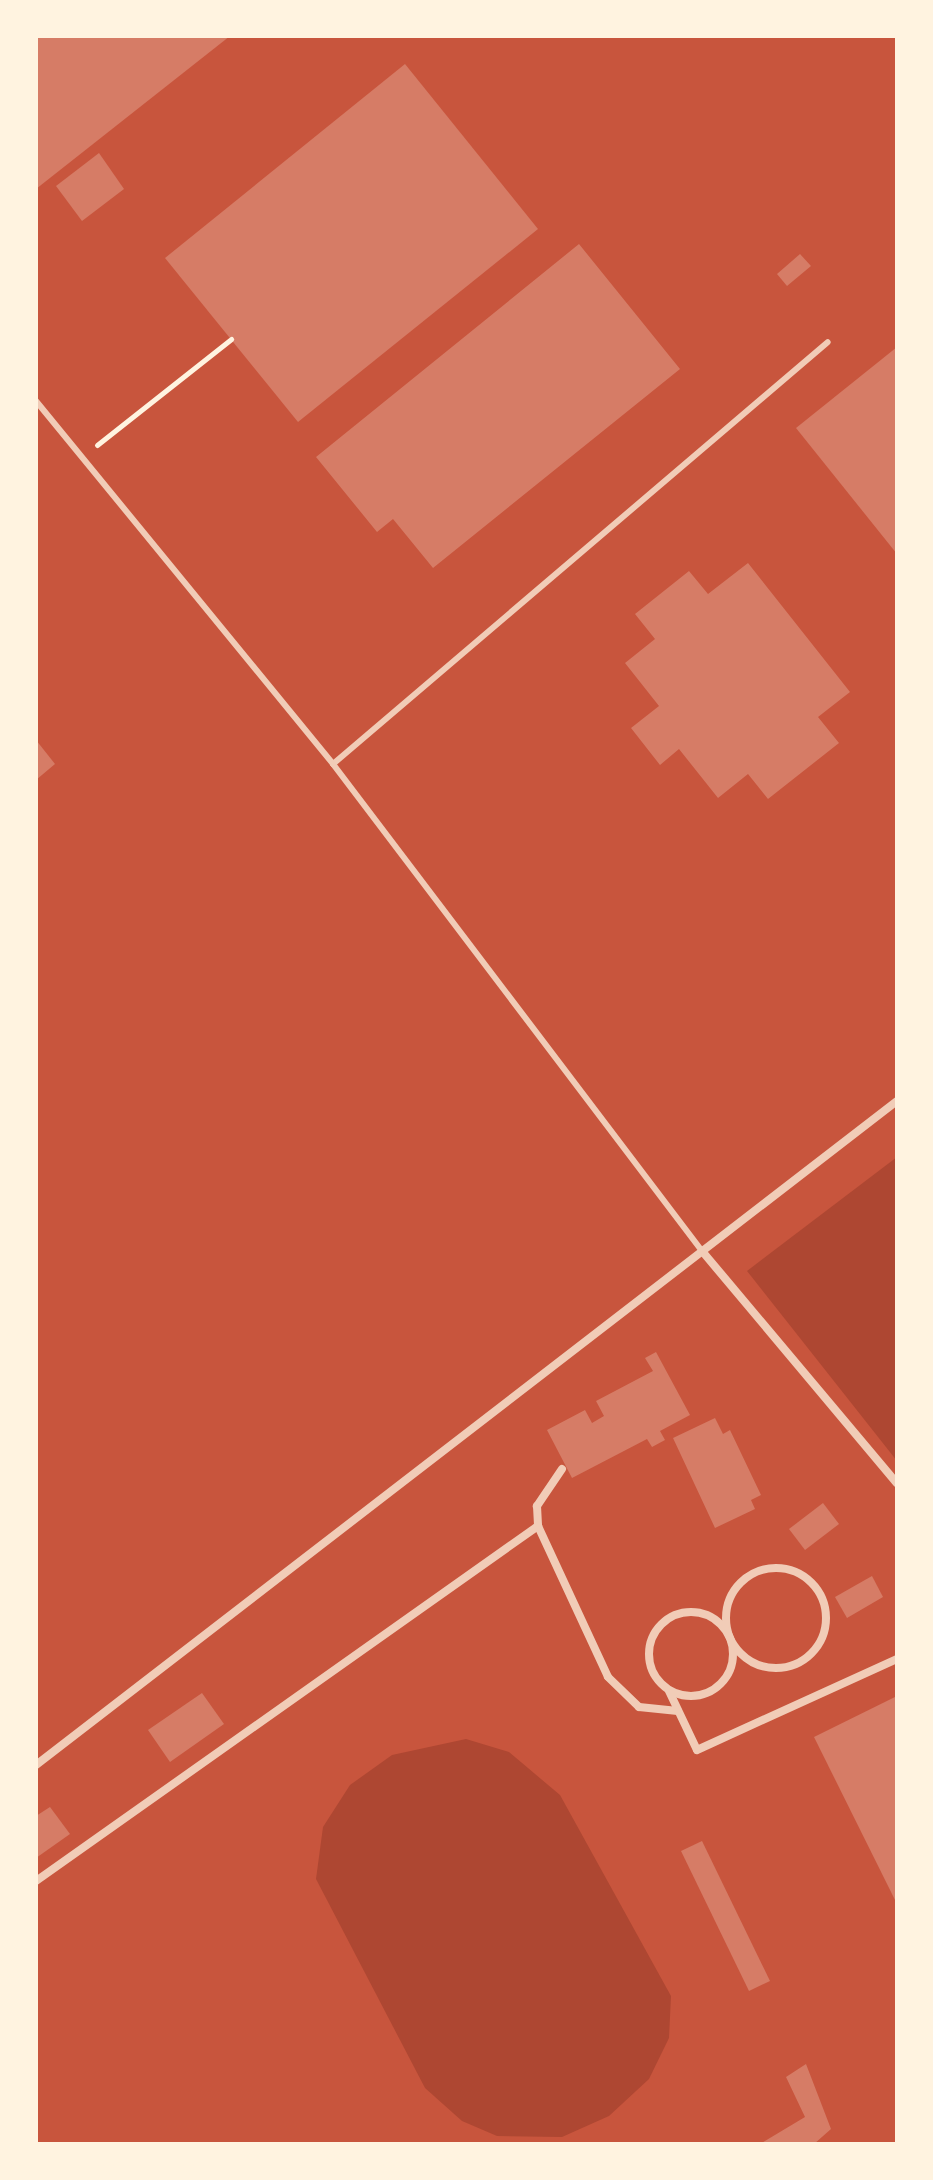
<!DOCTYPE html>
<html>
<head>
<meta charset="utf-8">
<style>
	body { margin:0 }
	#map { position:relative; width:933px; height:2180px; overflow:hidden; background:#c8553d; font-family:"Sofia Sans Condensed",sans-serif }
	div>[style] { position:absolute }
	.green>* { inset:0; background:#ae4732 }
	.building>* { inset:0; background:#d67c66 }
	.path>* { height:5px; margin:-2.5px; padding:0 2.5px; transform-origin:2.5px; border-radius:2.5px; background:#fff3e0 }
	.service>* { height:6px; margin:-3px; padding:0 3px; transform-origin:3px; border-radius:3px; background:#f1ccb7 }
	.minor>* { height:8px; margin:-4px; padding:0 4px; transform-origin:4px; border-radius:4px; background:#f1ccb7 }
	.minor>.ring { margin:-4px; padding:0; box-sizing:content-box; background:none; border:8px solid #f1ccb7; border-radius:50% }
	span { translate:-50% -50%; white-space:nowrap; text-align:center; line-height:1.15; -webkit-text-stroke:6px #fff3e0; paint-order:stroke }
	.frame { position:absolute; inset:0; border:38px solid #fff3e0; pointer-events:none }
</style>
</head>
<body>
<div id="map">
	<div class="green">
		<div style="clip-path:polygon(897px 1157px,897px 1461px,747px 1271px)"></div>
		<div style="clip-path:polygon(466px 1739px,509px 1752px,560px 1795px,671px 1996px,669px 2038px,649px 2079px,609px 2116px,562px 2137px,497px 2136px,462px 2121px,425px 2088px,316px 1879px,323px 1827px,350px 1785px,392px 1755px)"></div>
	</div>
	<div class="building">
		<div style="clip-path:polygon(36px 36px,230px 36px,36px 189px)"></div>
		<div style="clip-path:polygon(405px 64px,538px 229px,298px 422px,165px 258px)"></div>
		<div style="clip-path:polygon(99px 153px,124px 189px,82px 221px,56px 186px)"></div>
		<div style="clip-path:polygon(579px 244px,680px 369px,433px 568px,393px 519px,377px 532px,316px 457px)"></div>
		<div style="clip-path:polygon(800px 254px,811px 266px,787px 286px,777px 274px)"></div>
		<div style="clip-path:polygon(897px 347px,897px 554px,796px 428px)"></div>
		<div style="clip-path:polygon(748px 563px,850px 692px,818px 717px,839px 743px,768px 799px,748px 774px,718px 798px,679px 749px,660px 765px,631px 728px,659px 706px,625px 663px,655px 639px,635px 614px,689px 571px,708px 594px)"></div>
		<div style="clip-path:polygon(36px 740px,55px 764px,36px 780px)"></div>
		<div style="clip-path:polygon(656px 1352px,690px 1415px,660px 1431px,665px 1440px,652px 1447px,647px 1439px,572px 1478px,547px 1430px,585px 1410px,592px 1423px,604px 1416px,596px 1401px,653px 1371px,645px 1358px)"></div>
		<div style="clip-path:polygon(715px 1418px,723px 1434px,730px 1430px,761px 1495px,751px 1500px,755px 1509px,715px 1528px,673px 1438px)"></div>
		<div style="clip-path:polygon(823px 1503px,839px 1524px,805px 1550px,789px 1529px)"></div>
		<div style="clip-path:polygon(872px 1576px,883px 1597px,847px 1618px,835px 1597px)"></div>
		<div style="clip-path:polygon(202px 1693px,224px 1724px,170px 1762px,148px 1730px)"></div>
		<div style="clip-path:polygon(897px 1696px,897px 1904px,814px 1737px)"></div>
		<div style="clip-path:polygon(50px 1807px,70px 1834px,36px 1858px,36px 1816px)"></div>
		<div style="clip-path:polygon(702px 1841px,770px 1981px,749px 1991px,681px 1851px)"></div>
		<div style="clip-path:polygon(806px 2064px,831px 2129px,814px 2144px,760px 2144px,805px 2117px,786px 2077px)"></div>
	</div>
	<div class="path">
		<div style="left:97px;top:445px;width:171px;rotate:-38.3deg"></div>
	</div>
	<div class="service">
		<div style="left:36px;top:401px;width:469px;rotate:50.7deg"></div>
		<div style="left:333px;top:764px;width:611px;rotate:52.85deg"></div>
		<div style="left:333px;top:764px;width:650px;rotate:-40.45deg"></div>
	</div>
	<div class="minor">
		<div style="left:702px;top:1251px;width:303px;rotate:50deg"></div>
		<div style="left:562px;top:1469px;width:45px;rotate:124deg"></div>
		<div style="left:537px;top:1506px;width:20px;rotate:87deg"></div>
		<div style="left:538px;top:1526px;width:166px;rotate:65.1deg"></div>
		<div style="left:608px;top:1677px;width:43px;rotate:44.1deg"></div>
		<div style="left:639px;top:1707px;width:39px;rotate:6deg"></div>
		<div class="ring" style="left:726px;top:1568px;width:92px;height:92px"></div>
		<div class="ring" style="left:649px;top:1612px;width:76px;height:76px"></div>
		<div style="left:669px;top:1691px;width:65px;rotate:64.6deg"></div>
		<div style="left:697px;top:1750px;width:220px;rotate:-24.5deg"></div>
		<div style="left:36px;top:1765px;width:1087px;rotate:-37.64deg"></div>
		<div style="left:36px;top:1881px;width:615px;rotate:-35.27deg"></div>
	</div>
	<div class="frame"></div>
</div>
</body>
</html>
